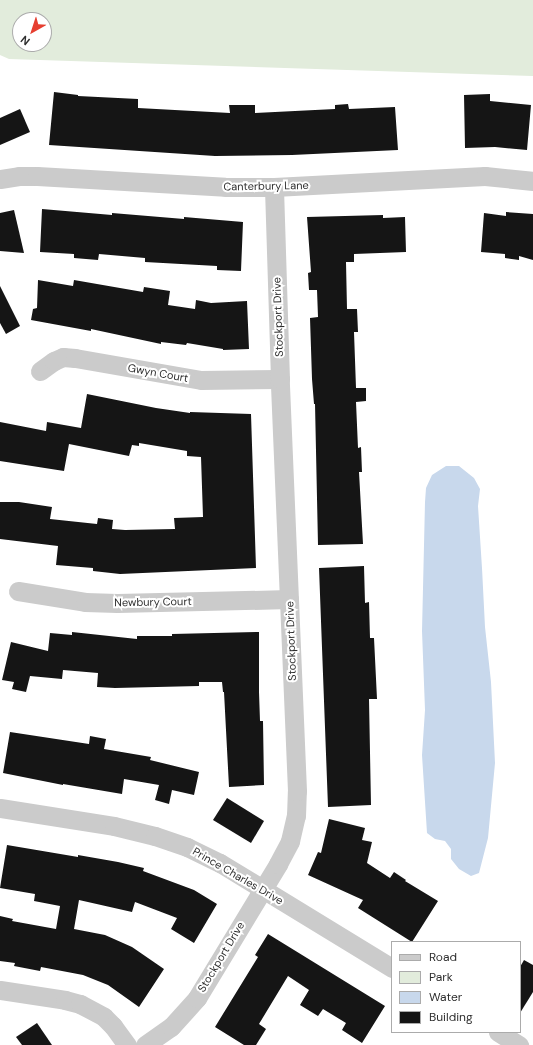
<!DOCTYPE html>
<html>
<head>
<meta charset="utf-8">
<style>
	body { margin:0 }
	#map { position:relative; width:533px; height:1045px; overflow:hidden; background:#fff; font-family:"DM Sans",sans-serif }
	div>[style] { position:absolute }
	.green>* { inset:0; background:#e2ecdc }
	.water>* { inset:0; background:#c8d8ec }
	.building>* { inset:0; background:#151515 }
	.street>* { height:19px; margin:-9.5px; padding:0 9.5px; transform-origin:9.5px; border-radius:9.5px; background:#cbcbcb }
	span { translate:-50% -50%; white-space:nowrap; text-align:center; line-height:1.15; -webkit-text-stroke:4px #fff; paint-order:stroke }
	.street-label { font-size:11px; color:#2e2e2e }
	.legend { position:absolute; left:391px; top:941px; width:130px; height:92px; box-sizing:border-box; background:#fff; border:1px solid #ababab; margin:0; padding:5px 7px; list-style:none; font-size:12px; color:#2e2e2e }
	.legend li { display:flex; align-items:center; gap:8px; height:20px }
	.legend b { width:20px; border:1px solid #ababab }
	.north { position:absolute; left:12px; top:12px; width:40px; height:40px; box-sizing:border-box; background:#fff; border:1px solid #ababab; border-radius:50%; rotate:219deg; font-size:11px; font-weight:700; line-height:16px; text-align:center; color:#2e2e2e }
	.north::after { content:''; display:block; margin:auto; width:14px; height:18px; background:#e63f30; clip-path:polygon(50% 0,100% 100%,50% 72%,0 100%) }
</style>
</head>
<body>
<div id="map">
	<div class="green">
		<div style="clip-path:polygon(evenodd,0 0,533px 0,533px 76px,9px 59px,0 55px,0 0,20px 20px,44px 20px,44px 44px,20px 44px,20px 20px)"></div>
	</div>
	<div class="water">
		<div style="clip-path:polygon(446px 466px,459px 466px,474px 478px,480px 489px,478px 506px,482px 568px,485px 627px,491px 682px,495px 763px,488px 838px,479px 873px,471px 876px,459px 869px,451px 859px,451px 849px,445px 841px,435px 839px,427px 833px,422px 755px,425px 710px,422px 631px,425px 502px,426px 488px,432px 475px)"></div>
	</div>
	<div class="building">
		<div style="clip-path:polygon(54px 92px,78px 95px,78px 96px,138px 99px,138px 108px,230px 113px,229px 105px,255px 105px,255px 113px,335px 109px,335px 105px,348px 104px,349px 109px,395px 107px,398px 150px,292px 155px,215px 156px,49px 145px)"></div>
		<div style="clip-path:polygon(490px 94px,490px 101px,531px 105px,527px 150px,495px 147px,465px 148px,464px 95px)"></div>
		<div style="clip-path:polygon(20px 109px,30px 132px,0 145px,0 118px)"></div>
		<div style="clip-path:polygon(42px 209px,112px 215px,112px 213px,184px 219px,184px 217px,243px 222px,241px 271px,217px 270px,217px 266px,145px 262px,145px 258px,99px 254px,98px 260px,74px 258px,74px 254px,40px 252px)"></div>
		<div style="clip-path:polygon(14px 210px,24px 253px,0 251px,0 213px)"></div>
		<div style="clip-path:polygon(506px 212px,533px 214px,533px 260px,519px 256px,519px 260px,505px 258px,505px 254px,481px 252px,484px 213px,506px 216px)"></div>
		<div style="clip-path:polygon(383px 215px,383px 218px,405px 217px,406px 252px,354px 254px,354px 262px,346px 262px,347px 309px,357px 309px,358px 332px,354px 332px,356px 388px,366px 388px,366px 401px,356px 402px,358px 448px,361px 447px,362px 472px,359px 472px,363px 544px,318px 545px,315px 404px,314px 404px,312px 379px,310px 318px,318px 317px,317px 290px,309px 290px,308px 273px,311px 272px,307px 217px)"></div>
		<div style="clip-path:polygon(38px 280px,73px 286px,74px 280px,143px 292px,144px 287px,170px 291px,168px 305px,195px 309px,196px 300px,211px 303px,247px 301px,249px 349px,223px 350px,223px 349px,187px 343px,186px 345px,161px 342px,161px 344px,91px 329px,91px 331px,31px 320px,33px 309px,37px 308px)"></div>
		<div style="clip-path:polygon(0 286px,20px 326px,6px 334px,0 323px)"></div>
		<div style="clip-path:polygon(87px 394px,156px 408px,190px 413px,190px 412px,251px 414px,256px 568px,120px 574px,93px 571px,93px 568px,56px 565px,58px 546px,0 539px,0 502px,19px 502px,52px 507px,50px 519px,97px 524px,98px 518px,113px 520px,112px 529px,125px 530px,175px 529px,174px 518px,203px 517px,201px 457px,187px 456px,187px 451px,139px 443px,139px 446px,132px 445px,129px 456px,69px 444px,64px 471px,0 461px,0 422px,46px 431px,47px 422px,81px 428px)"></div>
		<div style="clip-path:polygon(364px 566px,365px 603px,369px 602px,370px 638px,374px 638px,377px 699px,369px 699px,371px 805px,328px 807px,319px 568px)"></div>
		<div style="clip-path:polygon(72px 632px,137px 639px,137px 636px,172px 636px,172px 634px,259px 632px,259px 692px,260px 721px,263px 721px,264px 785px,229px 787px,224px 692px,223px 692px,222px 682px,199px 682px,199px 686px,115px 688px,97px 687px,98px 673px,63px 670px,62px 679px,30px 676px,26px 692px,12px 689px,14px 682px,2px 680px,11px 642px,48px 651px,50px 633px,72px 635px)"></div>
		<div style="clip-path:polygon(10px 732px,89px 744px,90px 736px,106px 739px,104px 749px,151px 757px,150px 760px,199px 772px,194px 795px,172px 790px,169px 804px,155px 800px,159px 785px,124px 779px,122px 794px,63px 784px,63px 785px,3px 773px)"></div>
		<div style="clip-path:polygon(227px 798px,264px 821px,251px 843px,213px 820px)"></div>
		<div style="clip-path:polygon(329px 819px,365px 828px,362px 840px,372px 842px,367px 863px,390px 878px,394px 872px,406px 880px,405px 881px,438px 901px,412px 942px,358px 908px,363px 900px,308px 875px,318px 852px,321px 853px)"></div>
		<div style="clip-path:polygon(7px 845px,78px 857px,78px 855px,118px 862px,144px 868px,143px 871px,194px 890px,217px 904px,194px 943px,171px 929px,177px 918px,135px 902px,132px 912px,79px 900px,74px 929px,105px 935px,132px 947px,164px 969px,139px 1007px,108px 985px,83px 975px,41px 967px,40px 971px,14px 966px,15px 963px,0 961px,0 916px,13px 919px,12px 921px,56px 929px,60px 906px,34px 901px,35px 894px,0 888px)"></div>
		<div style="clip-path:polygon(268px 934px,385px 1006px,362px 1043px,342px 1030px,346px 1023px,323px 1009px,318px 1016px,300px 1005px,309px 990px,288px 976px,259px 1024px,266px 1029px,256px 1045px,244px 1045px,215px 1027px,258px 957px,255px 955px)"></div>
		<div style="clip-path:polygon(524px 960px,533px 965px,533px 992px,520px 1013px,520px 967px)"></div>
		<div style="clip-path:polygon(37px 1023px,52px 1045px,22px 1045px,16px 1037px)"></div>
	</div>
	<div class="street">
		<div style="left:0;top:179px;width:19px;rotate:-9deg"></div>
		<div style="left:19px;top:176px;width:18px"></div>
		<div style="left:37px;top:176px;width:188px;rotate:3.3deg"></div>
		<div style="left:225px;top:187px;width:49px"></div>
		<div style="left:274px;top:187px;width:211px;rotate:-3deg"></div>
		<div style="left:485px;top:176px;width:48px;rotate:5.9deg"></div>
		<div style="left:40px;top:371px;width:17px;rotate:-36deg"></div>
		<div style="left:54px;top:361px;width:10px;rotate:-24deg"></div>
		<div style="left:63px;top:357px;width:12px;rotate:5deg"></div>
		<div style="left:75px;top:358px;width:128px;rotate:9.9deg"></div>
		<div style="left:201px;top:380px;width:79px;rotate:-0.7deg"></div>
		<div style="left:18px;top:591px;width:68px;rotate:9.3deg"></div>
		<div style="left:85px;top:602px;width:32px;rotate:2deg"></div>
		<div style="left:117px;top:603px;width:172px;rotate:-1.3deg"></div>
		<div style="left:0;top:808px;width:115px;rotate:9deg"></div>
		<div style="left:114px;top:826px;width:42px;rotate:13.7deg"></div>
		<div style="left:155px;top:836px;width:34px;rotate:19deg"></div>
		<div style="left:187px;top:847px;width:37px;rotate:26deg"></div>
		<div style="left:220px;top:863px;width:202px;rotate:31.4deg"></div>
		<div style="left:0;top:990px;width:66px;rotate:8.7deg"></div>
		<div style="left:65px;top:1000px;width:16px;rotate:15deg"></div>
		<div style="left:80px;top:1004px;width:27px;rotate:28deg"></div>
		<div style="left:104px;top:1017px;width:13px;rotate:45deg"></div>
		<div style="left:113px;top:1026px;width:24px;rotate:54deg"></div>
		<div style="left:498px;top:1032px;width:25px;rotate:32deg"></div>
		<div style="left:145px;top:1045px;width:32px;rotate:-35deg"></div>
		<div style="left:171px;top:1027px;width:39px;rotate:-48deg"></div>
		<div style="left:197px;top:998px;width:157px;rotate:-58.8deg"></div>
		<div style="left:278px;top:864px;width:26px;rotate:-62deg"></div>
		<div style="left:290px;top:841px;width:26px;rotate:-77deg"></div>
		<div style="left:296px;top:816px;width:25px;rotate:-88deg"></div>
		<div style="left:297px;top:791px;width:412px;rotate:-92.4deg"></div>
		<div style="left:280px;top:379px;width:192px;rotate:-91.8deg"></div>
	</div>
	<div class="street-label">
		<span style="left:266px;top:186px;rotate:-1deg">Canterbury Lane</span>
		<span style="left:278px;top:317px;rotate:-92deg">Stockport Drive</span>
		<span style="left:158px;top:373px;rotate:10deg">Gwyn Court</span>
		<span style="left:153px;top:602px;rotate:-1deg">Newbury Court</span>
		<span style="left:291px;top:641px;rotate:-92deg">Stockport Drive</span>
		<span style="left:238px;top:876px;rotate:30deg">Prince Charles Drive</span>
		<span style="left:221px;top:957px;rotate:-59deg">Stockport Drive</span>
	</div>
	<ul class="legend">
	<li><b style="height:5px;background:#cbcbcb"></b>Road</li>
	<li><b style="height:11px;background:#e2ecdc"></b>Park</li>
	<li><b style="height:11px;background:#c8d8ec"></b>Water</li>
	<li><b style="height:11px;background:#151515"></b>Building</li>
	</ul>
	<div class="north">N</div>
</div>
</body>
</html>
